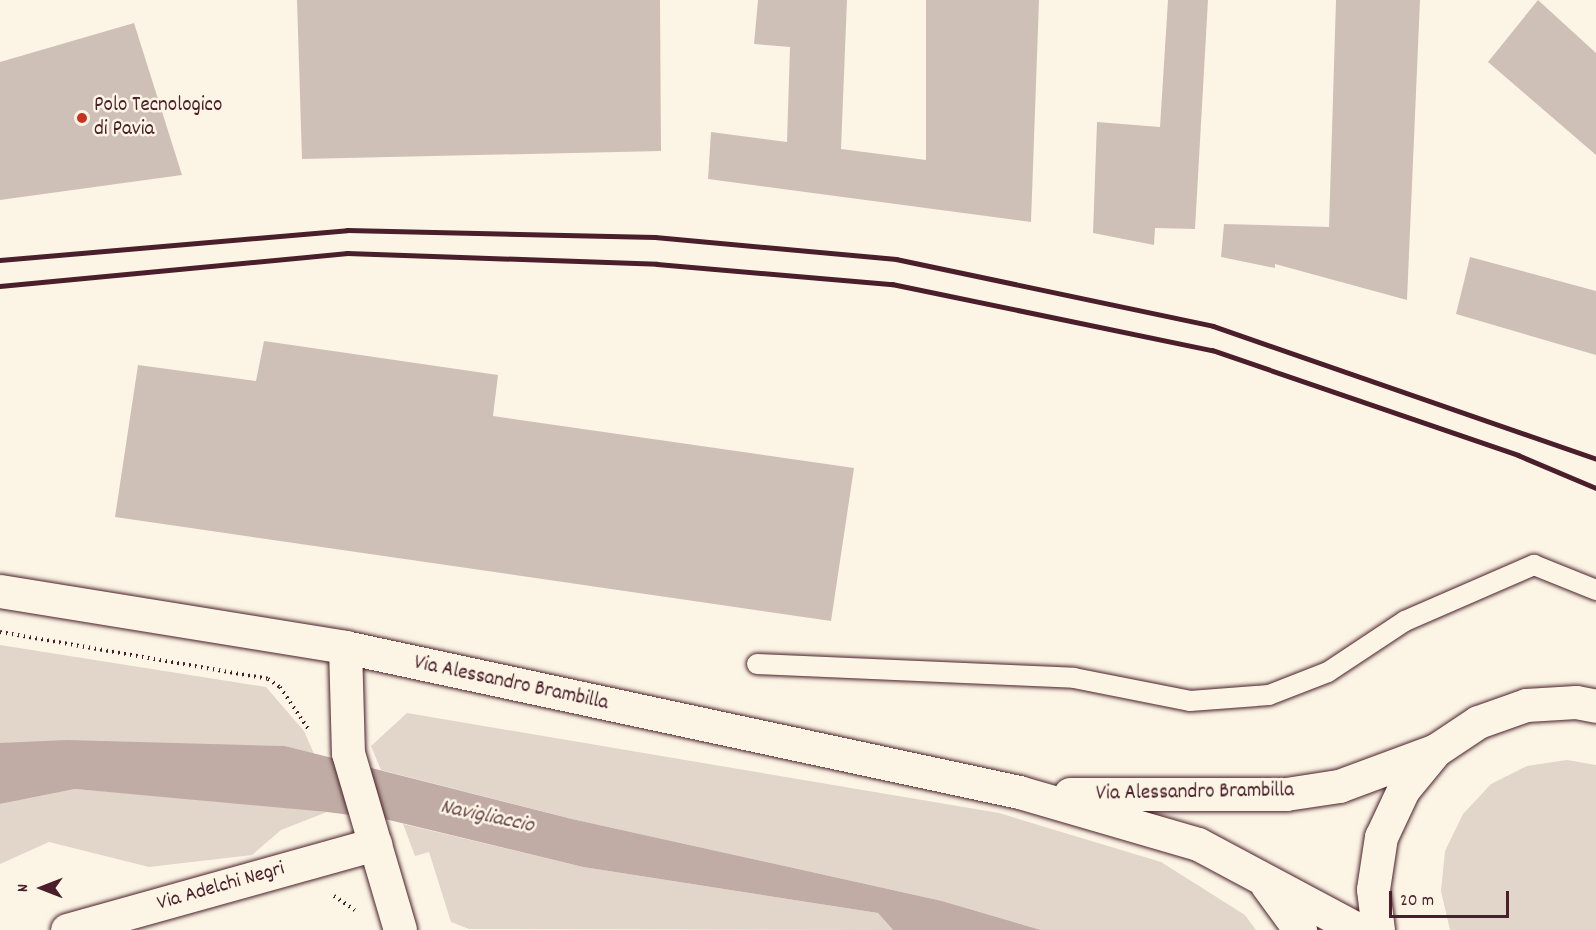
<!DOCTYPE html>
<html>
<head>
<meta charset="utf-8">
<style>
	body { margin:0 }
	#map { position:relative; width:1596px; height:930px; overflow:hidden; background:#fcf5e5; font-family:Dekko,sans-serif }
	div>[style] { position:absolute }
	.green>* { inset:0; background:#e2d5ca }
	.water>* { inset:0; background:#c0aca5 }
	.building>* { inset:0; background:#cfc0b7 }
	.path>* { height:4px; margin-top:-2px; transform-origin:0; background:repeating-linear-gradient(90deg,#4a1f2b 0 1.5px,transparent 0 6px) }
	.roads { filter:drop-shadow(0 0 2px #4a1f2b) drop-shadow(0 0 2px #4a1f2b) }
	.service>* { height:20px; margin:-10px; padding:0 10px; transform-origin:10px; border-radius:10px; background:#fcf5e5 }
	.minor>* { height:33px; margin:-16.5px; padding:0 16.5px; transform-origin:16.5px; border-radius:16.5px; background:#fcf5e5 }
	.secondary>* { height:33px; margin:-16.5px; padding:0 16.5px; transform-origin:16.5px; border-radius:16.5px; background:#fcf5e5 }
	.rail>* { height:4.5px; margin:-2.25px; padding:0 2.25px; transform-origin:2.25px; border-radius:2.25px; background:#4a1f2b }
	.dots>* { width:16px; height:16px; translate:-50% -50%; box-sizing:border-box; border:3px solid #fcf5e5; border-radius:50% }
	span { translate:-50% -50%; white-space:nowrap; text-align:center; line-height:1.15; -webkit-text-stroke:5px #fcf5e5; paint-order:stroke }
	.poi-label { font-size:21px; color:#4a1f2b }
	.left { translate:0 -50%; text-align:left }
	.street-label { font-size:21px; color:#4a1f2b }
	.water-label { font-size:22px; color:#6d4950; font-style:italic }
	.north { position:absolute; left:12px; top:858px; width:60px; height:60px; -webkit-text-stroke:4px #fcf5e5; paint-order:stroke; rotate:270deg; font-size:16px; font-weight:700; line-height:24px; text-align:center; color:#4a1f2b }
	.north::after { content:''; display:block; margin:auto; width:21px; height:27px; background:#4a1f2b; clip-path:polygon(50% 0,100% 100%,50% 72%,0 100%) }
	.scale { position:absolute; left:1389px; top:891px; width:120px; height:27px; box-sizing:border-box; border:3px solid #4a1f2b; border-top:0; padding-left:8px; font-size:18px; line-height:21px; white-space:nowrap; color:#4a1f2b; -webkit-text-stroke:4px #fcf5e5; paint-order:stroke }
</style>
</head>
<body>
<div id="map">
	<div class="green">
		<div style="clip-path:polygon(0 645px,266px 687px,304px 731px,314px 754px,285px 746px,0 743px)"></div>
		<div style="clip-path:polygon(407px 713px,999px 813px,1161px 862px,1245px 915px,1256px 930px,1041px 930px,942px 901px,572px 819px,381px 770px,371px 746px)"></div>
		<div style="clip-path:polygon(1567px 760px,1596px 765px,1596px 930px,1450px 930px,1441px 891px,1445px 851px,1463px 814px,1491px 784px,1527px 766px)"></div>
		<div style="clip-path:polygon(75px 789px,264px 805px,327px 812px,281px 830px,252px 855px,149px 867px,49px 842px,0 864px,0 804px)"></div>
		<div style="clip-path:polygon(403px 824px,583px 867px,878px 913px,893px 930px,469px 929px,451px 922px,429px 852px,415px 856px)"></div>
	</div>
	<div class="water">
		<div style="clip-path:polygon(67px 740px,285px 746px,572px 819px,942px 901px,1041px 930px,893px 930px,878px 913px,583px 867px,389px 820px,327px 812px,75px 789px,0 804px,0 743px)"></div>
	</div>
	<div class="building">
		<div style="clip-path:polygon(297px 0,660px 0,661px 151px,302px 159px)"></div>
		<div style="clip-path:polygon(758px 0,847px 0,841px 149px,926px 160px,926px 0,1039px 0,1031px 222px,708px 179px,711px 132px,787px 142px,790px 47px,754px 44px)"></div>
		<div style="clip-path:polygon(1168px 0,1208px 0,1195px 229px,1155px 228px,1154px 245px,1093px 233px,1097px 122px,1160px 127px)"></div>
		<div style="clip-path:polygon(1336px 0,1420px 0,1407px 300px,1275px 264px,1275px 268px,1221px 257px,1224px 224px,1329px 227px)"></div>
		<div style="clip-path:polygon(1538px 0,1596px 53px,1596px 155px,1488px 62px)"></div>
		<div style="clip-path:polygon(134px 23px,182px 175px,0 200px,0 62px)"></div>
		<div style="clip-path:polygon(1470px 257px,1596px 291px,1596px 355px,1456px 314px)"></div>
		<div style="clip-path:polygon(264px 341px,498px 375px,493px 416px,854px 468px,831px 621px,115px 517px,138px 365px,256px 381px)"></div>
	</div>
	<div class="path">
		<div style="left:0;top:632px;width:272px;rotate:9.9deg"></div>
		<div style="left:268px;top:679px;width:14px;rotate:34deg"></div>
		<div style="left:280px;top:687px;width:52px;rotate:56deg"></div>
		<div style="left:334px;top:896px;width:25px;rotate:34deg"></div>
	</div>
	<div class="roads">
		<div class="service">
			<div style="left:757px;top:664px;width:317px;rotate:2.5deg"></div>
			<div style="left:1074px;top:678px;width:118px;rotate:11.2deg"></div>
			<div style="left:1190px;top:701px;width:79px;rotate:-4.3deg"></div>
			<div style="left:1269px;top:695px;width:63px;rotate:-21.3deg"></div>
			<div style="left:1328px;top:672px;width:92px;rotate:-33.5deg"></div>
			<div style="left:1405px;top:621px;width:141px;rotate:-23.5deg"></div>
			<div style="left:1534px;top:565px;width:67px;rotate:22deg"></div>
		</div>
		<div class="minor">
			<div style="left:345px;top:647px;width:106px;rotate:88.4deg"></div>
			<div style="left:348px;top:753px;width:184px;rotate:73.6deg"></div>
			<div style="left:67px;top:930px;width:320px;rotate:-15.6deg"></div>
		</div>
		<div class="secondary">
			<div style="left:0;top:591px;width:350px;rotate:9.2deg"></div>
			<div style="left:345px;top:647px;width:689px;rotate:12.14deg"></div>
			<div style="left:1019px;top:792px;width:186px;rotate:16.2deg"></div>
			<div style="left:1198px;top:844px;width:183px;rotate:28.1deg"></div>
			<div style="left:1070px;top:794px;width:216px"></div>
			<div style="left:1286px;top:794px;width:54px;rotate:-8.6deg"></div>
			<div style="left:1339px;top:786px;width:103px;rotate:-20.4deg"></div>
			<div style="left:1267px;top:885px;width:56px;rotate:53.7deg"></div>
			<div style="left:1378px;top:930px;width:41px;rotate:-97deg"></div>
			<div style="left:1373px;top:889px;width:53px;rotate:-81.3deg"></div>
			<div style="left:1381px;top:837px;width:52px;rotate:-64.9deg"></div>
			<div style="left:1403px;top:790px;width:52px;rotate:-50.5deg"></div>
			<div style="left:1436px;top:750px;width:50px;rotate:-33.7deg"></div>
			<div style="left:1478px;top:722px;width:51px;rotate:-19.5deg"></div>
			<div style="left:1526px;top:705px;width:50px;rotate:-3.4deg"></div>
			<div style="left:1576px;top:702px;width:20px;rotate:11deg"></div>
		</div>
	</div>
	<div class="rail">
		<div style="left:0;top:260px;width:348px;rotate:-4.9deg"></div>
		<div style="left:347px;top:230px;width:308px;rotate:1.3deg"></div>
		<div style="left:655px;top:237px;width:242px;rotate:5.2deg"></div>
		<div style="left:896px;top:259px;width:324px;rotate:11.9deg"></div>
		<div style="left:1213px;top:326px;width:405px;rotate:19.1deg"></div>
		<div style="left:0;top:286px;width:349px;rotate:-5.4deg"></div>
		<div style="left:347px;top:253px;width:310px;rotate:2deg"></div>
		<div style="left:657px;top:264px;width:236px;rotate:4.9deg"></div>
		<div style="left:892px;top:284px;width:327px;rotate:11.7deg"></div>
		<div style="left:1212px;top:350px;width:324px;rotate:18.9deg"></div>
		<div style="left:1518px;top:455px;width:85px;rotate:22.9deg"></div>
	</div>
	<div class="dots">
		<div style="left:82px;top:118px;background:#c8321e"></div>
	</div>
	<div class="poi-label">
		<span class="left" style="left:94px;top:118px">Polo Tecnologico<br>di Pavia</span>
	</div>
	<div class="street-label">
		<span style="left:511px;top:684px;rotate:12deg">Via Alessandro Brambilla</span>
		<span style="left:1195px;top:793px;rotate:-1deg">Via Alessandro Brambilla</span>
		<span style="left:221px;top:887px;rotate:-16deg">Via Adelchi Negri</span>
	</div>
	<div class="water-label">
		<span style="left:487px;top:817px;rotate:12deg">Navigliaccio</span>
	</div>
	<div class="north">N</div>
	<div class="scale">20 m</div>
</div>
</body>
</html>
